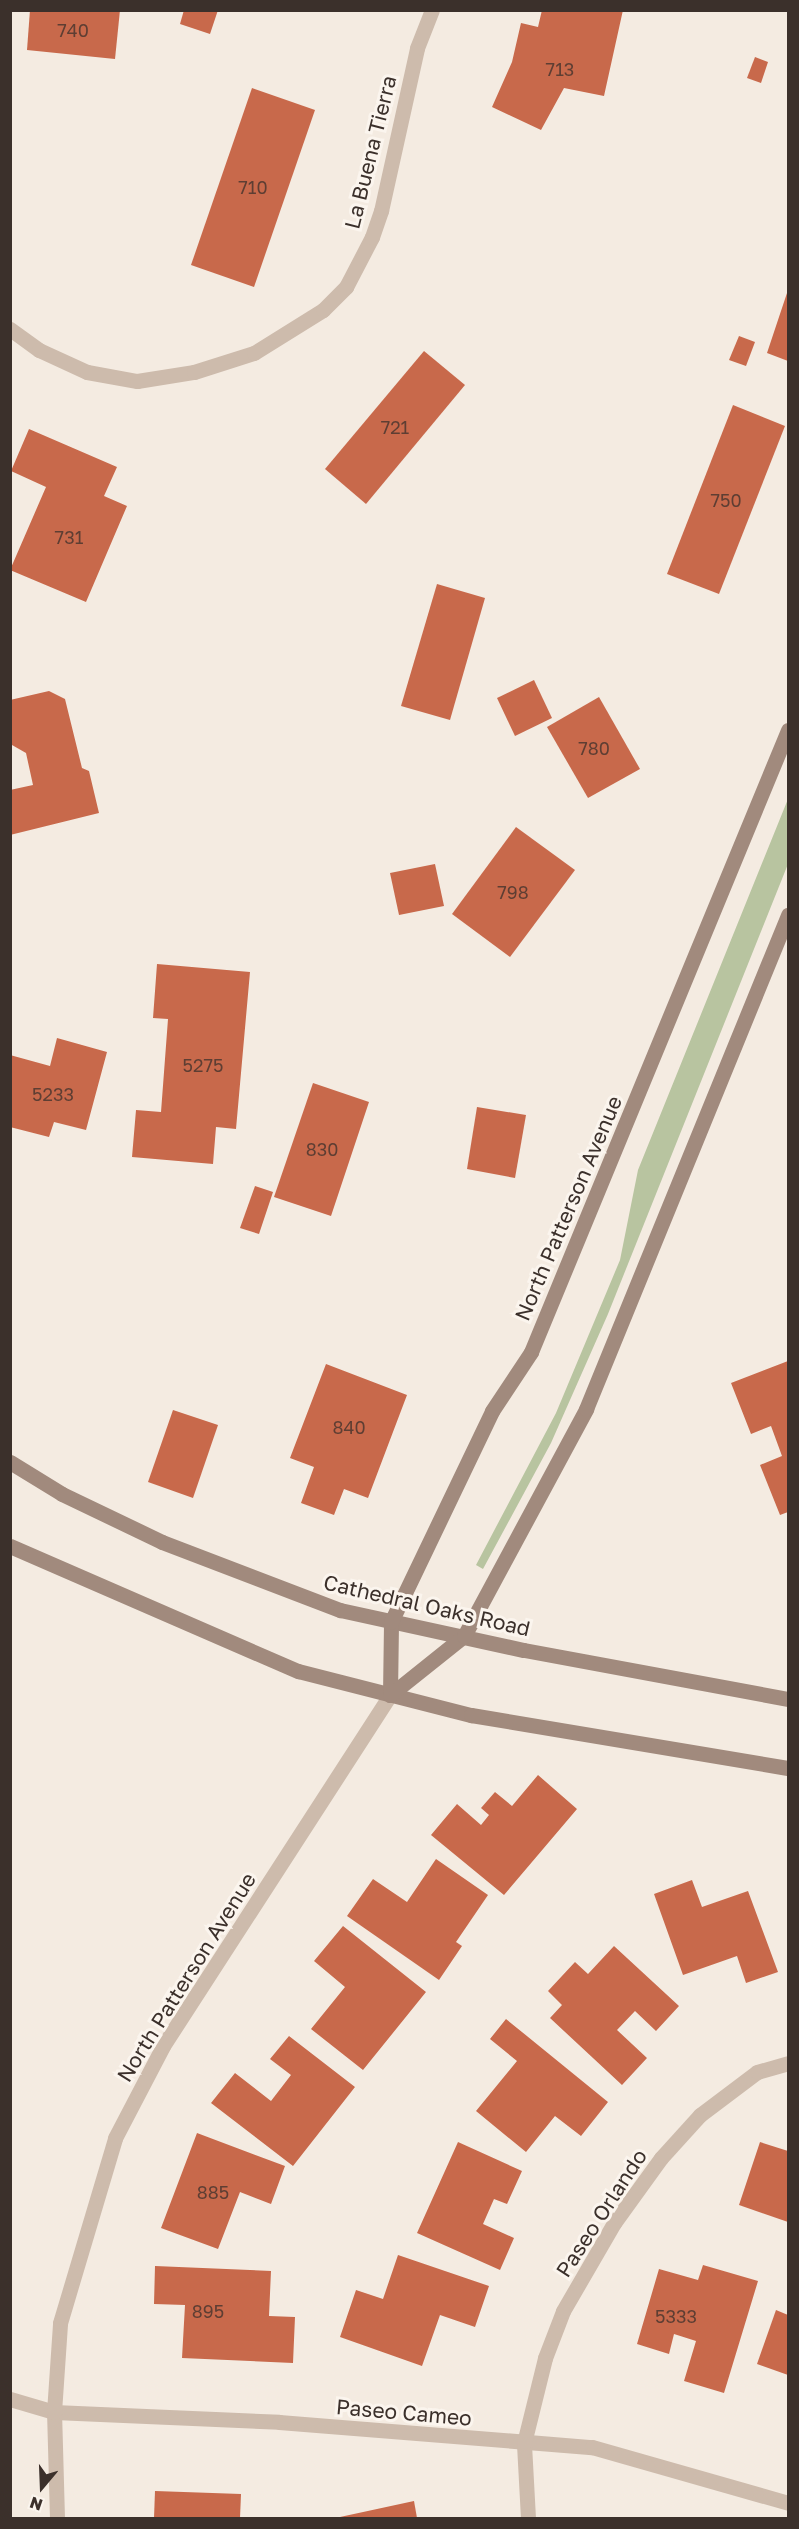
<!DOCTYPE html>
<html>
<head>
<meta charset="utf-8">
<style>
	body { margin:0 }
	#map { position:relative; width:799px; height:2529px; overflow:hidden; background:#f4ebe1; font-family:"Golos Text",sans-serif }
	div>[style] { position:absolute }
	.green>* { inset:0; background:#b8c4a0 }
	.building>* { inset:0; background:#c8694b }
	.minor>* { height:15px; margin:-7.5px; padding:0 7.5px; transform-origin:7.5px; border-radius:7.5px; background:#cdbbac }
	.tertiary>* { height:15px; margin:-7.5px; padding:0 7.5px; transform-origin:7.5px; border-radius:7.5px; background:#cdbbac }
	.secondary>* { height:15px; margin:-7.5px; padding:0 7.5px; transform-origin:7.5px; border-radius:7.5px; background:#a18a7d }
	span { translate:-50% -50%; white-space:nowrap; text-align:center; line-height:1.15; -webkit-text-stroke:6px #fbf5ee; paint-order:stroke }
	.number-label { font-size:18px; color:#5e3e33 }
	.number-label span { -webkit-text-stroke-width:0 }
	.street-label { font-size:21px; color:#3b302b }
	.frame { position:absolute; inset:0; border:12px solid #3b302b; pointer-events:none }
	.north { position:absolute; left:12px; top:2457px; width:60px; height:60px; -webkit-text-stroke:4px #fbf5ee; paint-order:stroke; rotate:199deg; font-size:16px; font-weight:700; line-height:24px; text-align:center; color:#3b302b }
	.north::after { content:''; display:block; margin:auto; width:21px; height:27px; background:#3b302b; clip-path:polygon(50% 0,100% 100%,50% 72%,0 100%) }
</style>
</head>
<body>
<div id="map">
	<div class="green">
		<div style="clip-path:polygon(788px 799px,788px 864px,608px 1314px,551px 1443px,483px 1569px,476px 1565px,556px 1413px,620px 1260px,638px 1170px)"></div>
	</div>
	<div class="building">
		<div style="clip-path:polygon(30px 10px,120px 10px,115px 59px,27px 50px)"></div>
		<div style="clip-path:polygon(184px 10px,218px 10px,210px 34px,180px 24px)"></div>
		<div style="clip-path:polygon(542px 10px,623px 10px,604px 96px,564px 88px,541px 130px,492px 107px,512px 62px,521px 23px,538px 27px)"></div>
		<div style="clip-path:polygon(755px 57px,768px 62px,761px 83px,747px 78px)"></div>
		<div style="clip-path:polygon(252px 88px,315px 110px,254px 287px,191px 265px)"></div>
		<div style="clip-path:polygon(788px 290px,788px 361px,767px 353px)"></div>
		<div style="clip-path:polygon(739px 336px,755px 342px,746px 366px,729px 360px)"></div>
		<div style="clip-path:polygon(424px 351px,465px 385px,366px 504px,325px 469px)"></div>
		<div style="clip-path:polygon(733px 405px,785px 426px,719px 594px,667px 574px)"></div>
		<div style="clip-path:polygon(29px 429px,117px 467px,104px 496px,127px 506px,86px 602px,10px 570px,46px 487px,11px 471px)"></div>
		<div style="clip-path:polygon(437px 584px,485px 598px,450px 720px,401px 706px)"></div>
		<div style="clip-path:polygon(534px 680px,552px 718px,515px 736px,497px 698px)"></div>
		<div style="clip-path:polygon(49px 691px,65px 699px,82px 768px,89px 771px,99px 813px,10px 835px,10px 790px,33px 785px,26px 753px,12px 745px,10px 700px)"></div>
		<div style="clip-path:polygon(599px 697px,640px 769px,588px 798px,547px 727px)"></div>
		<div style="clip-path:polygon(516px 827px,575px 870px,510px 957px,452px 914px)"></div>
		<div style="clip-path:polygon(435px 864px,444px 906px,399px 915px,390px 873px)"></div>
		<div style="clip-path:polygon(157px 964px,250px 972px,236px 1129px,216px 1127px,213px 1164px,132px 1157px,136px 1110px,161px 1112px,168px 1019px,153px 1018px)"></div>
		<div style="clip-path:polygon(57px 1038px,107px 1052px,86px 1130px,54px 1122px,49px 1137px,10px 1127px,10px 1055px,50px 1066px)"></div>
		<div style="clip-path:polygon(313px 1083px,369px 1102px,331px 1216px,274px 1197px)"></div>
		<div style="clip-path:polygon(477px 1107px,526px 1115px,515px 1178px,467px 1169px)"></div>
		<div style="clip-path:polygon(255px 1186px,273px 1192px,259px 1234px,240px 1228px)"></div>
		<div style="clip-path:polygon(788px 1361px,788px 1512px,780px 1515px,760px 1465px,782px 1456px,771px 1426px,751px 1434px,731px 1383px)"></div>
		<div style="clip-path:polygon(326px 1364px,407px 1395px,368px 1498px,344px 1489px,334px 1515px,301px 1503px,314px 1467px,290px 1458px)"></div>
		<div style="clip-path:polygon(173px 1410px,218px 1425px,193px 1498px,148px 1482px)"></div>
		<div style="clip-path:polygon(538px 1775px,577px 1809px,504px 1895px,431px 1835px,457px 1804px,481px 1825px,489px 1815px,481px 1808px,495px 1792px,512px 1806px)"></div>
		<div style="clip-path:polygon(436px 1859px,488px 1895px,456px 1942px,462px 1946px,439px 1980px,347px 1916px,373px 1879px,407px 1902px)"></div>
		<div style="clip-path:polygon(692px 1880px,702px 1907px,748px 1891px,778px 1972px,746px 1983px,737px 1956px,683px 1975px,654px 1894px)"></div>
		<div style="clip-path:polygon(343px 1926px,426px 1992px,363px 2070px,311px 2029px,345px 1987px,314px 1961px)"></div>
		<div style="clip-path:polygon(614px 1946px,679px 2006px,656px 2031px,635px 2011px,617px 2030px,647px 2058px,622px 2085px,550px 2018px,562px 2005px,548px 1991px,575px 1962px,588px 1974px)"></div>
		<div style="clip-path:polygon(506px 2019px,608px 2102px,581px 2136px,555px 2116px,526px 2152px,476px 2111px,517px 2061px,490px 2039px)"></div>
		<div style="clip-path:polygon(289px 2036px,355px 2087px,293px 2166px,211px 2103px,235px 2073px,271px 2101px,291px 2075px,270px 2059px)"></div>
		<div style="clip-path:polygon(197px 2133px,285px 2166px,271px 2204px,240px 2192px,218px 2249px,161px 2228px)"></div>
		<div style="clip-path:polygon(458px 2142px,522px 2171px,507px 2204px,494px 2199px,483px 2224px,514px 2238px,500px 2270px,417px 2233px)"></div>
		<div style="clip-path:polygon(760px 2142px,788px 2151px,788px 2222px,739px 2205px)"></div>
		<div style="clip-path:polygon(398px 2255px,489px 2286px,475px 2327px,440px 2315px,422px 2366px,340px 2337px,356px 2290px,383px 2299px)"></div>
		<div style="clip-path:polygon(703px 2265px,758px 2281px,724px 2393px,684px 2381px,696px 2341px,674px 2334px,669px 2354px,637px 2344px,659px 2269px,698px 2280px)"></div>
		<div style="clip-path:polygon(155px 2266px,271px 2271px,269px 2316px,295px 2317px,293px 2363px,182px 2358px,185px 2305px,154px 2304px)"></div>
		<div style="clip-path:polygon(776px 2310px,788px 2315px,788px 2375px,757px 2364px)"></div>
		<div style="clip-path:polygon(155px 2491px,241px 2494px,240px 2518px,154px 2518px)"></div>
		<div style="clip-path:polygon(414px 2501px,417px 2518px,341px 2518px,340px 2517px)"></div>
	</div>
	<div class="minor">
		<div style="left:10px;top:329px;width:36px;rotate:36deg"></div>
		<div style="left:39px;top:350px;width:53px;rotate:24.6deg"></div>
		<div style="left:87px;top:372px;width:51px;rotate:10.2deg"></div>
		<div style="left:137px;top:381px;width:58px;rotate:-9deg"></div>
		<div style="left:194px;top:372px;width:63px;rotate:-17.6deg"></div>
		<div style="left:254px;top:353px;width:81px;rotate:-31.9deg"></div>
		<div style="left:323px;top:310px;width:33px;rotate:-45deg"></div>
		<div style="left:346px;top:287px;width:56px;rotate:-62.5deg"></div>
		<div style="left:372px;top:237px;width:28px;rotate:-71deg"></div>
		<div style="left:381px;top:211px;width:167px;rotate:-77.5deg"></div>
		<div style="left:417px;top:48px;width:41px;rotate:-68.5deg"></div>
		<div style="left:10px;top:2399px;width:46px;rotate:16.5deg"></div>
		<div style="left:54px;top:2412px;width:225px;rotate:2.5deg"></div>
		<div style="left:279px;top:2422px;width:314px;rotate:4.6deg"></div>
		<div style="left:592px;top:2447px;width:204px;rotate:15.9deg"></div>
		<div style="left:528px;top:2518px;width:75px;rotate:-93.1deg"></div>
		<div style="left:524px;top:2443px;width:88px;rotate:-76.1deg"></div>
		<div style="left:545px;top:2358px;width:50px;rotate:-69deg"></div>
		<div style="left:563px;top:2311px;width:102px;rotate:-59.9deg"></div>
		<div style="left:614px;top:2223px;width:80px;rotate:-54.1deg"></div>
		<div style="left:661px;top:2158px;width:58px;rotate:-47.8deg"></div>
		<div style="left:700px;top:2115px;width:71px;rotate:-37deg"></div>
		<div style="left:757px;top:2072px;width:32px;rotate:-16deg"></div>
	</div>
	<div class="tertiary">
		<div style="left:57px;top:2518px;width:106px;rotate:-91.6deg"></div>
		<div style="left:54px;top:2412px;width:89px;rotate:-86.1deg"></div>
		<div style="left:60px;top:2323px;width:193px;rotate:-73.4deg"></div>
		<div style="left:115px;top:2138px;width:104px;rotate:-62.4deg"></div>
		<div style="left:163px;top:2046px;width:418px;rotate:-57.1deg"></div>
	</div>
	<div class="secondary">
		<div style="left:10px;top:1462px;width:61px;rotate:31.6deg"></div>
		<div style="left:62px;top:1494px;width:111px;rotate:25.6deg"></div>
		<div style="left:162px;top:1542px;width:191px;rotate:20.9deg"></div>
		<div style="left:340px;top:1610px;width:188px;rotate:12.3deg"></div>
		<div style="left:524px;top:1650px;width:269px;rotate:10.5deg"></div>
		<div style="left:10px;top:1546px;width:314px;rotate:23.5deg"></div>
		<div style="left:298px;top:1671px;width:179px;rotate:14.3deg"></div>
		<div style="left:471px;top:1715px;width:321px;rotate:9.5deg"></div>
		<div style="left:390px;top:1695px;width:73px;rotate:-89.2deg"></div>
		<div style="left:391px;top:1622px;width:234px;rotate:-64.4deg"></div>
		<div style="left:492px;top:1411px;width:71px;rotate:-56.5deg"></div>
		<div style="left:531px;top:1352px;width:673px;rotate:-67.55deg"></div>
		<div style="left:390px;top:1695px;width:95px;rotate:-38.6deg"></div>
		<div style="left:464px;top:1636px;width:258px;rotate:-61.7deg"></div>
		<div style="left:586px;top:1409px;width:534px;rotate:-67.76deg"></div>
	</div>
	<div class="number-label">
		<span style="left:73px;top:30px">740</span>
		<span style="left:560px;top:69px">713</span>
		<span style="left:253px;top:187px">710</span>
		<span style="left:395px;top:427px">721</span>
		<span style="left:726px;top:500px">750</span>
		<span style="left:69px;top:537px">731</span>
		<span style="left:594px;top:748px">780</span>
		<span style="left:513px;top:892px">798</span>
		<span style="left:203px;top:1065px">5275</span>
		<span style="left:53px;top:1094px">5233</span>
		<span style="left:322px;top:1149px">830</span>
		<span style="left:349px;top:1427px">840</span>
		<span style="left:213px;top:2192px">885</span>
		<span style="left:208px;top:2311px">895</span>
		<span style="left:676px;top:2316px">5333</span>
	</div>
	<div class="street-label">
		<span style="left:370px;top:152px;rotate:-76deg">La Buena Tierra</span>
		<span style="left:568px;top:1208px;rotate:-67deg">North Patterson Avenue</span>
		<span style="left:427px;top:1605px;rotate:13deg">Cathedral Oaks Road</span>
		<span style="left:186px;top:1977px;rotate:-58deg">North Patterson Avenue</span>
		<span style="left:601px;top:2213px;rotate:-57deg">Paseo Orlando</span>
		<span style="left:404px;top:2412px;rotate:5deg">Paseo Cameo</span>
	</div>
	<div class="frame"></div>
	<div class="north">N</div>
</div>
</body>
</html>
